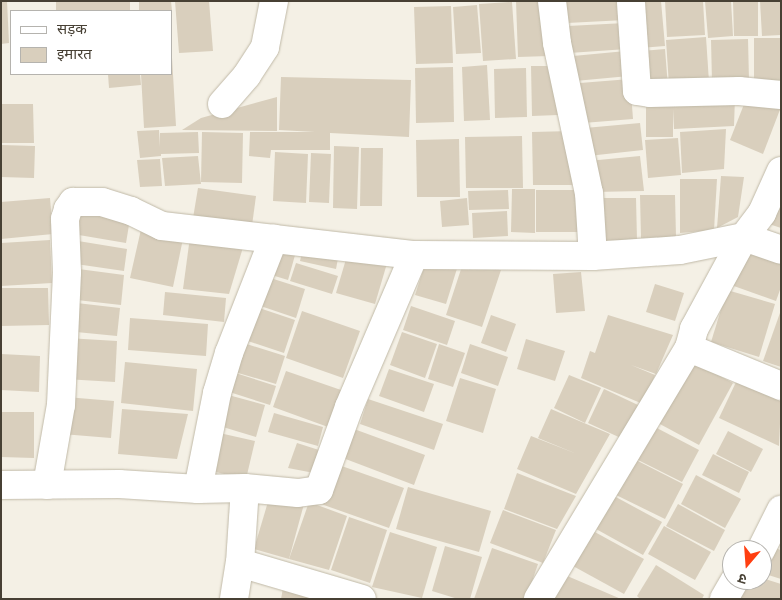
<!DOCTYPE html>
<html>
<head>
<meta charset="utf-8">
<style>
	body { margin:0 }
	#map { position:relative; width:782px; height:600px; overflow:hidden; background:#f4f0e5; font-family:"Sofia Sans Condensed","Noto Sans Devanagari",sans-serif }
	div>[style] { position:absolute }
	.building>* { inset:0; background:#d9cfbd }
	.roads { filter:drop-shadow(0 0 1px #c0b9a7) drop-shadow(0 0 1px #c0b9a7) }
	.street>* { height:28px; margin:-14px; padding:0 14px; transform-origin:14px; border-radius:14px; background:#fff }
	span { translate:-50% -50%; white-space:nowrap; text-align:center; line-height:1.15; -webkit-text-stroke:5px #fff; paint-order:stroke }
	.frame { position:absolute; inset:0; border:2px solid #474034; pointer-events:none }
	.legend { position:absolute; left:10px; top:10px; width:162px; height:65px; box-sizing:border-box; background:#fff; border:1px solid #b5b3ae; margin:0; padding:6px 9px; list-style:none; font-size:15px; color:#474034 }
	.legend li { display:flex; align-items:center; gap:10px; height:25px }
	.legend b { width:25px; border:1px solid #b5b3ae }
	.north { position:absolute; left:722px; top:540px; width:50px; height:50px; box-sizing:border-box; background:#fff; border:1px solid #b5b3ae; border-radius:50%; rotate:198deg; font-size:14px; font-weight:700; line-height:20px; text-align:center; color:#474034 }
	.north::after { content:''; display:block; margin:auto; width:18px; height:22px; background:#ff3f11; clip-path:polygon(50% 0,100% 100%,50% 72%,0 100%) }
</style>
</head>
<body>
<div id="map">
	<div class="building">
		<div style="clip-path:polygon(1px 1px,7px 1px,9px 43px,1px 44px)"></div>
		<div style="clip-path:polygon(56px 1px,130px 1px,130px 11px,56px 11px)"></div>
		<div style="clip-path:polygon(139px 1px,171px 1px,172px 11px,139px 11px)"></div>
		<div style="clip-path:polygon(175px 1px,209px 1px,213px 51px,179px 53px)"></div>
		<div style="clip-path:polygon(516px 1px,547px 1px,549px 56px,518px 57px)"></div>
		<div style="clip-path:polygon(566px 1px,624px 1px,625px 20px,567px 23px)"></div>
		<div style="clip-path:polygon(638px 1px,661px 1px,665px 46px,640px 48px)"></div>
		<div style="clip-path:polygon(665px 1px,703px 1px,705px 35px,667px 37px)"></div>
		<div style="clip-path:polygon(705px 1px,731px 1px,733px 36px,708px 38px)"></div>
		<div style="clip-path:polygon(733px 1px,758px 1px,758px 36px,734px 36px)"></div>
		<div style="clip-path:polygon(760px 1px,781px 1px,781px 35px,762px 36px)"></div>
		<div style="clip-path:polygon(512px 2px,516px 59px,483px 61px,479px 4px)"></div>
		<div style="clip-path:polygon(477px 5px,481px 53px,456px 54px,453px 7px)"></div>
		<div style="clip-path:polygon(451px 6px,453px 63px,416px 64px,414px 7px)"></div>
		<div style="clip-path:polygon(625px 23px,627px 49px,569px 53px,568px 26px)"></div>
		<div style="clip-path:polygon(706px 37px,709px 82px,669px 85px,666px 40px)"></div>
		<div style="clip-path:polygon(754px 38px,781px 38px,781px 80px,754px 81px)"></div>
		<div style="clip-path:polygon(748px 39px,749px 80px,712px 82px,711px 40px)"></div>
		<div style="clip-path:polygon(171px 40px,176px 126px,144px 128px,141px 74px,171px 74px)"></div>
		<div style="clip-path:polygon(665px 49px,668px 87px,645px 90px,642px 51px)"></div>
		<div style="clip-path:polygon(626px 51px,629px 76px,575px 81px,573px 56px)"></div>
		<div style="clip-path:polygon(487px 65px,490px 120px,464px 121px,462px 67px)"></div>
		<div style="clip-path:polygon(531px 66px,557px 66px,558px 115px,532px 116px)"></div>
		<div style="clip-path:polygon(453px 67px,454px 122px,416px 123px,415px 68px)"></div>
		<div style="clip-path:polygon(526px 68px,527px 117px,495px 118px,494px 69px)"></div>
		<div style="clip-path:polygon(108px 74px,140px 74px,141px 85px,109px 88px)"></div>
		<div style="clip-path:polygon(281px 77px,411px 80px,409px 137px,330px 133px,330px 150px,271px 150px,270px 158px,249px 156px,250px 132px,315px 132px,279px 130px)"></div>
		<div style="clip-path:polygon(630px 79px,633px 119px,583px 123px,580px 83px)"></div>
		<div style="clip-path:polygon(748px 94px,781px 107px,763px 154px,730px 140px)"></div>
		<div style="clip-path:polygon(277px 97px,277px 131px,182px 130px,201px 118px)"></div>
		<div style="clip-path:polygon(735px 97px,734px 126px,674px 129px,673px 109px,673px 137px,646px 137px,646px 99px)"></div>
		<div style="clip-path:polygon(1px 104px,33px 104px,34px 143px,1px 143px)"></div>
		<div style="clip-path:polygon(640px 123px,643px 150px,588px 156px,585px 128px)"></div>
		<div style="clip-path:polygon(726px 129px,724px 169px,682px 173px,680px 132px)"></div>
		<div style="clip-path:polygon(159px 130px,160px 147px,160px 133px,198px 132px,199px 153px,161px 154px,161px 156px,140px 158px,137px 131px)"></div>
		<div style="clip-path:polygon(572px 131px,573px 185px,533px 185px,532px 132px)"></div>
		<div style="clip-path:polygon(202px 132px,243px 133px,242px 183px,201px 182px)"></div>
		<div style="clip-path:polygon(522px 136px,523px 188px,466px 188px,465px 137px)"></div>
		<div style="clip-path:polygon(678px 138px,681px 175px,648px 178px,645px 140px)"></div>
		<div style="clip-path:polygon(459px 139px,460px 197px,417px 197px,416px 140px)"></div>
		<div style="clip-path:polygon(1px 145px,35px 146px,34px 178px,1px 177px)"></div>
		<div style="clip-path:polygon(334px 146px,359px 147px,357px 209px,333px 208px)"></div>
		<div style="clip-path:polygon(361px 148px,383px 148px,382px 206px,360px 206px)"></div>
		<div style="clip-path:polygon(275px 152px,308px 154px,306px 203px,273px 201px)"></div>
		<div style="clip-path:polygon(311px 153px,331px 154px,329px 203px,309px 202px)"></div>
		<div style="clip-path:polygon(198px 156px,201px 184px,165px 186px,162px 158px)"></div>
		<div style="clip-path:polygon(640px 156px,644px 191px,593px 192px,588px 161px)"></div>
		<div style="clip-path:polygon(160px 159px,162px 186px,140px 187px,137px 160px)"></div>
		<div style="clip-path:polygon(721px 176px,744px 177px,738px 217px,717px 228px)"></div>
		<div style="clip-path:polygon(680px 179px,717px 179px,714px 230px,680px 233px)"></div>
		<div style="clip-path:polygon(781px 182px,781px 228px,766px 223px)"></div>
		<div style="clip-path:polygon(198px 188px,256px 196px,251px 233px,192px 224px)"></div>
		<div style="clip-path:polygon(512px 189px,535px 189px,535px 233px,511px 232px)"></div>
		<div style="clip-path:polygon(508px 190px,509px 209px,469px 210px,468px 191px)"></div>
		<div style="clip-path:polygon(536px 190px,584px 190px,584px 232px,536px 232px)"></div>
		<div style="clip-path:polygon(640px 195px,675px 195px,676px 237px,641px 238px)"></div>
		<div style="clip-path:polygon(50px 198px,53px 234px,1px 239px,1px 202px)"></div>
		<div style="clip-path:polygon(467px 198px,469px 225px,442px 227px,440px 201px)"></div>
		<div style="clip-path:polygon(598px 198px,636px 198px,637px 240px,599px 240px)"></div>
		<div style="clip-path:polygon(78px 204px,131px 213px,126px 243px,73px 234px)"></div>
		<div style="clip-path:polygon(507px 211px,508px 236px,473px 238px,472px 213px)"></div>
		<div style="clip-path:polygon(142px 225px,184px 234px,173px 287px,130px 278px)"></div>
		<div style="clip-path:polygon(190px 237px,244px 244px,229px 294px,183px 289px)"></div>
		<div style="clip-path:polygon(50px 240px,52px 283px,1px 286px,1px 243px)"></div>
		<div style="clip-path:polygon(72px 240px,127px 249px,124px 271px,69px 263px)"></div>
		<div style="clip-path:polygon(275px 241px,297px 248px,288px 280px,265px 273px)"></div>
		<div style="clip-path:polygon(304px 244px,339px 253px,336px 269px,300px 261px)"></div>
		<div style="clip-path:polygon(744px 247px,781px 260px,781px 287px,776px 301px,731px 285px)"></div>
		<div style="clip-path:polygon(349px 249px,388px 260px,375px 304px,336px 293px)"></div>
		<div style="clip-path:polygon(465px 257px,501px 270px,482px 327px,446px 315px)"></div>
		<div style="clip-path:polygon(427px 258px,460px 259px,446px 304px,415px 295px)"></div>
		<div style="clip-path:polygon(296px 263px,338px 276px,332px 294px,290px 281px)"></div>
		<div style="clip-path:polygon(71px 268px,124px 275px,121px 305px,68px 299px)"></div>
		<div style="clip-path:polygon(581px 272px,585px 311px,556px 313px,553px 274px)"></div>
		<div style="clip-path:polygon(261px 275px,305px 289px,296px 318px,252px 303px)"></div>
		<div style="clip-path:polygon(655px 284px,684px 293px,675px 321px,646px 312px)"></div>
		<div style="clip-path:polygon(1px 288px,48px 288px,49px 325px,1px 326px)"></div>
		<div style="clip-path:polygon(727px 290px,775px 304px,759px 357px,711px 342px)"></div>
		<div style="clip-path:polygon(165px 292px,226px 298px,224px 322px,163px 315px)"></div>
		<div style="clip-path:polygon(68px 302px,120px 308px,117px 336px,66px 331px)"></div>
		<div style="clip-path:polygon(250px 305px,295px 320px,284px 353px,239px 338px)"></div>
		<div style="clip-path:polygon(411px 306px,455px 321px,447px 345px,403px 330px)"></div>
		<div style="clip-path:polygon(781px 310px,781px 367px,763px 361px)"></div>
		<div style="clip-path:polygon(302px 311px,360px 331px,343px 378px,286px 358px)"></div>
		<div style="clip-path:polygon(491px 315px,516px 324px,506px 352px,481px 343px)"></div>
		<div style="clip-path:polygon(608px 315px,673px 335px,656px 374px,631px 365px,655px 375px,643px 404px,581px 378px,590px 351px,595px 353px)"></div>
		<div style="clip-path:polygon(130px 318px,208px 324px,206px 356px,128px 350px)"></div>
		<div style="clip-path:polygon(402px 332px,437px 344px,425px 378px,390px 365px)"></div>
		<div style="clip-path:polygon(67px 338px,117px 341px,115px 382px,65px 379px)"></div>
		<div style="clip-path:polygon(526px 339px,565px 351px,555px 381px,517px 369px)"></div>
		<div style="clip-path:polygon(237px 341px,285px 356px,276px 384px,228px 370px)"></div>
		<div style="clip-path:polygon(439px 344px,465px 353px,453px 387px,428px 379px)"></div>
		<div style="clip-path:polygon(470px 344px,508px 357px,498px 386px,461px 373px)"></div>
		<div style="clip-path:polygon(1px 354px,40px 356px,39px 392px,1px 390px)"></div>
		<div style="clip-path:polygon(692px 361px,733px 383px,699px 445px,658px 423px)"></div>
		<div style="clip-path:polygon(125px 362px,197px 369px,193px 411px,121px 403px)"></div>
		<div style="clip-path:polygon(389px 369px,434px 384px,424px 412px,379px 396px)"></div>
		<div style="clip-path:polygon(226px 370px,276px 386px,270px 405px,220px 389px)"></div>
		<div style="clip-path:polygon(286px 371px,341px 390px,328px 427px,273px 407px)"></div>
		<div style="clip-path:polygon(569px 375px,601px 388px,585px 423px,554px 408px)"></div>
		<div style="clip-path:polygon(460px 378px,496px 389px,483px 433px,446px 421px)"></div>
		<div style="clip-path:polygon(737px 380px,781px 401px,779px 446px,719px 418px)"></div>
		<div style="clip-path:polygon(604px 389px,638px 405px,623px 439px,588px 423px)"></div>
		<div style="clip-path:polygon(221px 393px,265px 405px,256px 437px,213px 424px)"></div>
		<div style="clip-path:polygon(66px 397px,114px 401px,111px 438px,62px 434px)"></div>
		<div style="clip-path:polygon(368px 399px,443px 424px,434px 450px,360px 424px)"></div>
		<div style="clip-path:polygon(122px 409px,188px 414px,177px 459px,118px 454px)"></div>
		<div style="clip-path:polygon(551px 409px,610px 434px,576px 494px,517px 469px,531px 436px,577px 454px,538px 438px)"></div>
		<div style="clip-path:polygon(1px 412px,34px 412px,34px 458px,1px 457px)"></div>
		<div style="clip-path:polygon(274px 413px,323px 427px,318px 446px,268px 432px)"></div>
		<div style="clip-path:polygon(653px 426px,699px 450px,682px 482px,636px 459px)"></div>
		<div style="clip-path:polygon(354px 429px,425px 455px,414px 485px,343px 458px)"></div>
		<div style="clip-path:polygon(728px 431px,763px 449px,751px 472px,716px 454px)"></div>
		<div style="clip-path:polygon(215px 432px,255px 441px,246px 479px,207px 470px)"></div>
		<div style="clip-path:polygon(297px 443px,322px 451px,314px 473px,288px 468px)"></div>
		<div style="clip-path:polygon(713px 454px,749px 472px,739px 493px,702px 475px)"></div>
		<div style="clip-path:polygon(632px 458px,683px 484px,665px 519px,614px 494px)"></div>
		<div style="clip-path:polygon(336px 464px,404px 488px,389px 528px,321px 504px)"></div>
		<div style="clip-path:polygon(517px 473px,576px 496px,557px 529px,504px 509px)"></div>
		<div style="clip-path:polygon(696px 475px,741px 499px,725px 528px,681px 504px)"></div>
		<div style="clip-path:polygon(408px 487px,491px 511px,479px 552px,396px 529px)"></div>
		<div style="clip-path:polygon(270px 495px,304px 504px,289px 559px,254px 549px)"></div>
		<div style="clip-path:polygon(614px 496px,662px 522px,643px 555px,596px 529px)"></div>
		<div style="clip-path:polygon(309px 502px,347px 516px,329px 570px,289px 559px)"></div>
		<div style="clip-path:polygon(678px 504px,725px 530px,714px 551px,666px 526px)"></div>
		<div style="clip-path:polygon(503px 510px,556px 530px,543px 563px,490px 543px)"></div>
		<div style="clip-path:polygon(349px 517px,387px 530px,370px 583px,331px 570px)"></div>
		<div style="clip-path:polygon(664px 526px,711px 552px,695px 580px,648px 554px)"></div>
		<div style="clip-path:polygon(593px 531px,644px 559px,624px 594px,573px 566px)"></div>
		<div style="clip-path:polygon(390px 532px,437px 547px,422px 598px,372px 587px)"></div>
		<div style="clip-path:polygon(445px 546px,482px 557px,470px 599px,458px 599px,432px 591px)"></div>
		<div style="clip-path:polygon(771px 547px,781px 550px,781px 579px,762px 573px)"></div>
		<div style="clip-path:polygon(492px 548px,538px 564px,526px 599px,474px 599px)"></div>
		<div style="clip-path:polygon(656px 565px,704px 595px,702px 599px,640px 599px,637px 596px)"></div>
		<div style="clip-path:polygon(565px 575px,621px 599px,554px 599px)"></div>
		<div style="clip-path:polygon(762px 578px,781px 584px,781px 599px,738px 599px,744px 580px,762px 580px)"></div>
		<div style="clip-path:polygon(283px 588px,318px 599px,281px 599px)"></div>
	</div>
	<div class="roads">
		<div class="street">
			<div style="left:552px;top:1px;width:42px;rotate:83.2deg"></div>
			<div style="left:557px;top:43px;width:153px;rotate:78deg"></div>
			<div style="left:589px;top:193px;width:63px;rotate:86.4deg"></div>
			<div style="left:631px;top:3px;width:88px;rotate:86.1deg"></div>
			<div style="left:637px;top:91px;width:13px;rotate:9deg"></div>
			<div style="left:650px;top:93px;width:89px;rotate:-1.3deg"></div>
			<div style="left:739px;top:91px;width:42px;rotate:5.4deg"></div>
			<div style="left:222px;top:104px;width:38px;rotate:-49deg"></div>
			<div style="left:247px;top:75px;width:33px;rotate:-57deg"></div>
			<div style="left:265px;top:47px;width:47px;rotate:-78.9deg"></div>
			<div style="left:689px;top:348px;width:100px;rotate:22.4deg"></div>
			<div style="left:1px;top:485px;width:118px;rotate:-0.5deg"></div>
			<div style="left:119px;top:484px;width:79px;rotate:3.6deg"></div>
			<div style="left:198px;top:489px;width:47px;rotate:-1.2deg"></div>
			<div style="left:245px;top:488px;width:53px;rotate:5.4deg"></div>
			<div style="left:298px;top:493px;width:21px;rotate:-8deg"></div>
			<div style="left:319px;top:490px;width:88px;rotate:-70.1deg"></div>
			<div style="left:349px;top:407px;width:165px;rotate:-66.8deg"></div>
			<div style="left:47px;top:485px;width:81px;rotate:-80.1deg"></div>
			<div style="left:61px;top:405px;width:133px;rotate:-87.4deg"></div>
			<div style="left:67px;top:272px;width:53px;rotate:-92.2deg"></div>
			<div style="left:65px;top:219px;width:10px;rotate:-73deg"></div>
			<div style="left:68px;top:209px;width:9px;rotate:-54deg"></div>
			<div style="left:73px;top:202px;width:29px"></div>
			<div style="left:102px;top:202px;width:30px;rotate:17deg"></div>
			<div style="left:131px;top:211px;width:34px;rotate:26deg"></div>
			<div style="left:162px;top:226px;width:254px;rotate:6.6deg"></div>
			<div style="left:414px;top:255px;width:179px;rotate:0.3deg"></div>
			<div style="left:593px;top:256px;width:87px;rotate:-3.9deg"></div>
			<div style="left:680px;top:250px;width:65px;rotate:-11.5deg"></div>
			<div style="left:744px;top:237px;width:39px;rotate:19deg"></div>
			<div style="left:198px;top:489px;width:98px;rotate:-78.8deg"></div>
			<div style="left:217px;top:393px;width:42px;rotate:-73.3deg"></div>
			<div style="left:229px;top:353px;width:123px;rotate:-68.6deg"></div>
			<div style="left:761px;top:550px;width:45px;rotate:-63.4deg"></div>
			<div style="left:240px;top:563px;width:127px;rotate:16.4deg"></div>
			<div style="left:234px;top:599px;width:36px;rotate:-81deg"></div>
			<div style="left:240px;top:563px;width:75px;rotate:-86.2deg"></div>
			<div style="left:538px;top:599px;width:293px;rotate:-59deg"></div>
			<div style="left:689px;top:348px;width:20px;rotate:-75deg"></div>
			<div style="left:694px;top:329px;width:105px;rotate:-61.5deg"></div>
			<div style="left:744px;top:237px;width:30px;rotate:-53deg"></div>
			<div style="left:762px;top:213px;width:46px;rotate:-65.7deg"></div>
			<div style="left:724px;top:599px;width:22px;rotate:-60deg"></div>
		</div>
	</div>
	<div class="frame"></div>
	<ul class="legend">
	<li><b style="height:6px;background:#fff"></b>सड़क</li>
	<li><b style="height:14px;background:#d9cfbd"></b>इमारत</li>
	</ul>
	<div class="north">उ</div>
</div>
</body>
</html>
